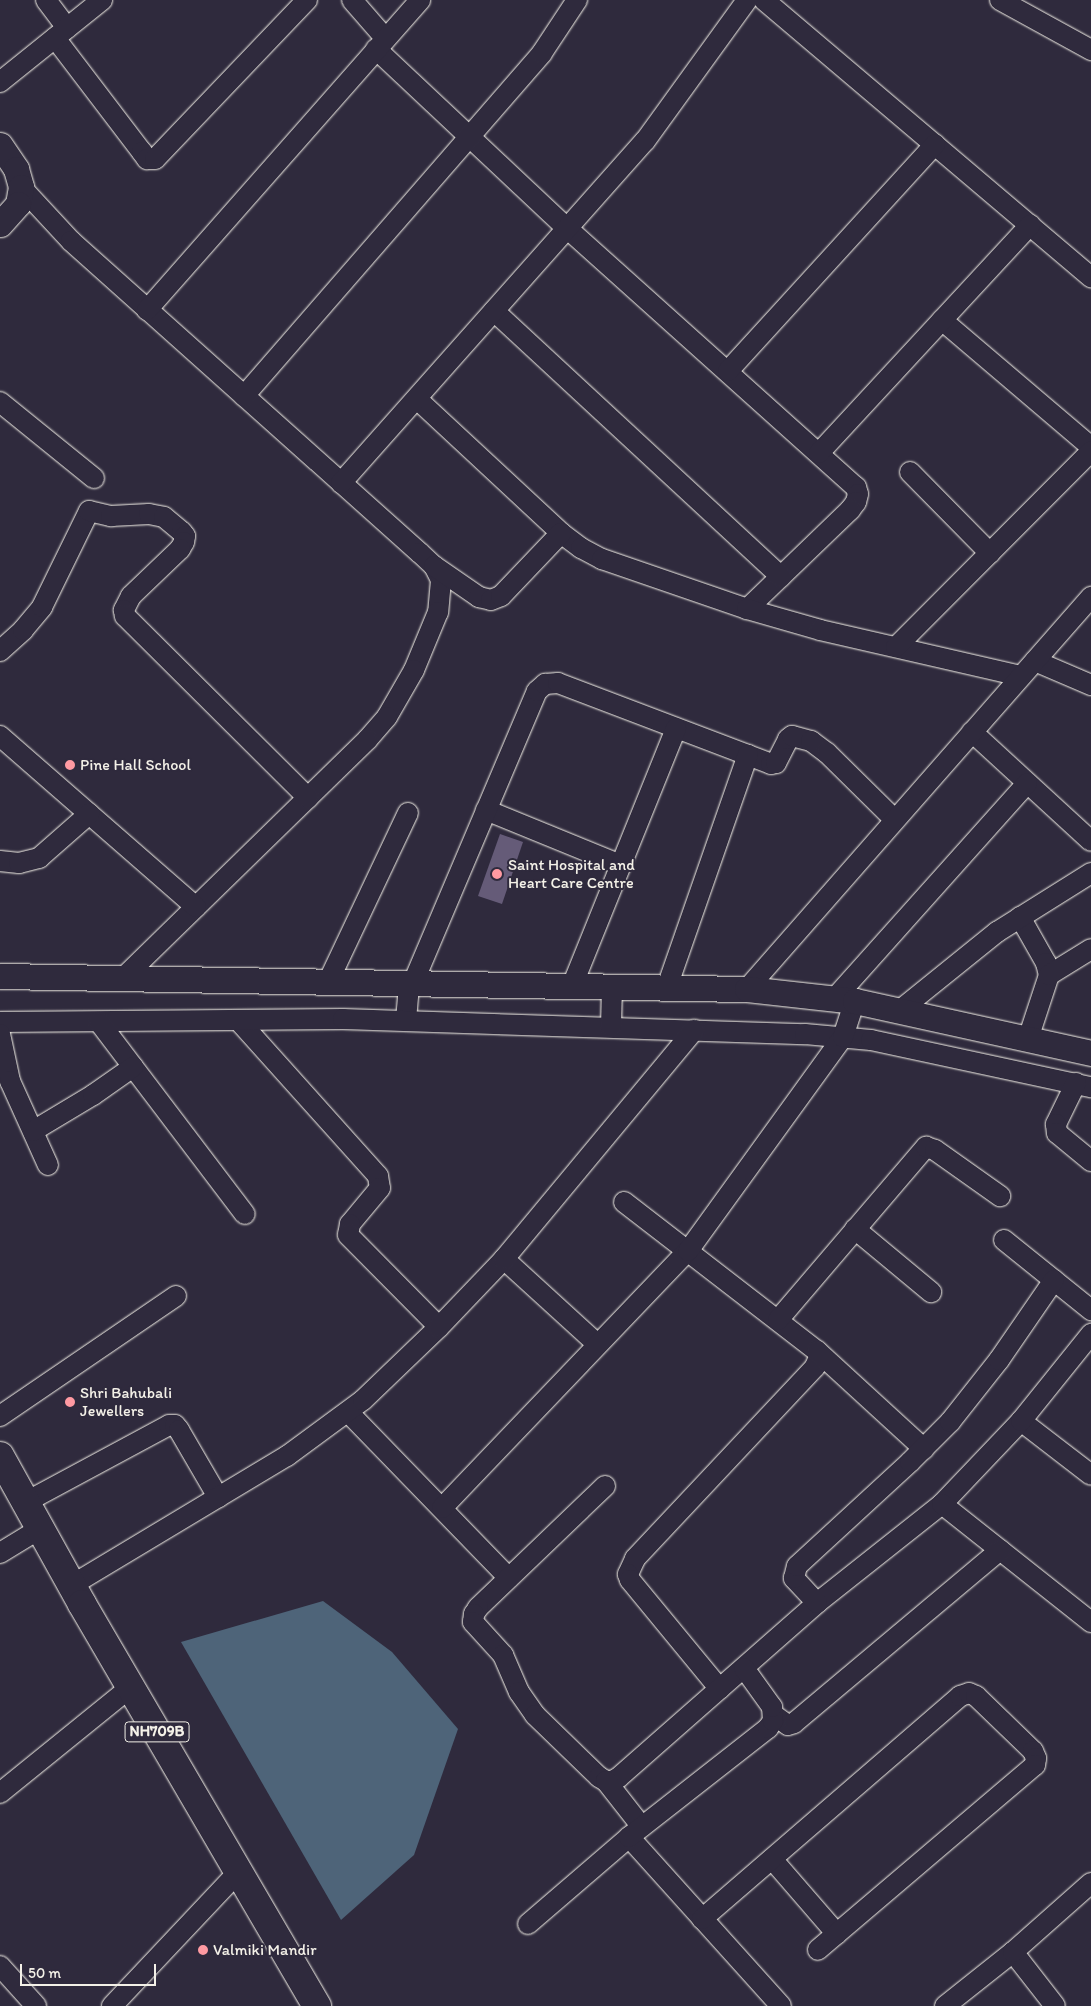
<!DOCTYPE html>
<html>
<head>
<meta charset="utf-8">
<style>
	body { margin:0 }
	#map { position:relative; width:1091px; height:2006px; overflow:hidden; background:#2f2a3d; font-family:Itim,sans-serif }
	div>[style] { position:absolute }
	.water>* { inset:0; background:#4e6479 }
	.building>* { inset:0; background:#655b78 }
	.roads { filter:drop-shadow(0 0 1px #f4f1e8) drop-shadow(0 0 1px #f4f1e8) }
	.minor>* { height:20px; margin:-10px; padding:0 10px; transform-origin:10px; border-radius:10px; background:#2f2a3d }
	.tertiary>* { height:25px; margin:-12.5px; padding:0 12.5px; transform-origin:12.5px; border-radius:12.5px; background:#2f2a3d }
	.trunk>* { height:28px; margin:-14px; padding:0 14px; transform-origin:14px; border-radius:14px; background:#2f2a3d }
	.dots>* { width:14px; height:14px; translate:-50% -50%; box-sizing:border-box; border:2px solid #2f2a3d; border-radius:50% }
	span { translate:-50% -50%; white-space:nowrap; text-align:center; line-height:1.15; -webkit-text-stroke:4px #2f2a3d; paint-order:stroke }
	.shield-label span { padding:1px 4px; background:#2f2a3d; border:1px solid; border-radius:4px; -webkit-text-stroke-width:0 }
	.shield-label { font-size:15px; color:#f4f1e8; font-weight:700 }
	.poi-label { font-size:16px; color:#f4f1e8 }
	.left { translate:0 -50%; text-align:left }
	.scale { position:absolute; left:20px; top:1964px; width:136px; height:22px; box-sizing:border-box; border:2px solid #f4f1e8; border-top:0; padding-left:6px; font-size:15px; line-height:18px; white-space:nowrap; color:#f4f1e8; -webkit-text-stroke:4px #2f2a3d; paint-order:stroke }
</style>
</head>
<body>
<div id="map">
	<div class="water">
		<div style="clip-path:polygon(323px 1601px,392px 1652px,458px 1729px,414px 1855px,341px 1920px,181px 1642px)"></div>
	</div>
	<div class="building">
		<div style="clip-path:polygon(500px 834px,523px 842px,502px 904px,478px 896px)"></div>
	</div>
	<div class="roads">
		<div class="minor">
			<div style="left:46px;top:0;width:35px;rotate:53deg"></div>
			<div style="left:352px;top:0;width:50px;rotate:49deg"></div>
			<div style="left:764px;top:0;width:429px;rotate:40.3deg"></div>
			<div style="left:1000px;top:0;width:104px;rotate:28.8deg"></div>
			<div style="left:55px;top:38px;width:143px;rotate:52.7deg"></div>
			<div style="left:142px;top:152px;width:9px;rotate:54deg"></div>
			<div style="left:147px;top:159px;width:8px"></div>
			<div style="left:155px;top:159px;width:220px;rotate:-46.3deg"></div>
			<div style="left:376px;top:49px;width:263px;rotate:43.2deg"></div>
			<div style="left:568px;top:229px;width:387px;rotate:41.9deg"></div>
			<div style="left:856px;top:487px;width:7px;rotate:74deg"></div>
			<div style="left:858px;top:494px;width:8px;rotate:104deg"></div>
			<div style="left:856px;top:502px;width:10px;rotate:127deg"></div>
			<div style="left:850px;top:510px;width:143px;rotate:136.1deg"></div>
			<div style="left:0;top:82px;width:131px;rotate:-38.8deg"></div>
			<div style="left:21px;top:187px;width:74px;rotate:47.2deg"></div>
			<div style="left:71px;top:241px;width:468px;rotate:41.8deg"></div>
			<div style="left:420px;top:553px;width:19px;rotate:43deg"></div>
			<div style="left:434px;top:566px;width:16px;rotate:63deg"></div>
			<div style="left:441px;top:580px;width:32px;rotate:95deg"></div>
			<div style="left:438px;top:612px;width:63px;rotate:112.5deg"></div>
			<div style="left:414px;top:670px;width:54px;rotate:119.9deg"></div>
			<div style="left:387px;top:717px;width:30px;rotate:131deg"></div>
			<div style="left:367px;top:740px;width:341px;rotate:135.7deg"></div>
			<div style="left:147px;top:310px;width:413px;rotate:-48.6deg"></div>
			<div style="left:494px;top:311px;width:391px;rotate:42.8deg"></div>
			<div style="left:942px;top:320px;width:196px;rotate:40.4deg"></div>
			<div style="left:728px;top:371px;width:307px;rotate:-47.6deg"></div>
			<div style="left:244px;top:396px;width:454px;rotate:-49deg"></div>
			<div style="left:542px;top:53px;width:64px;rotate:-56.6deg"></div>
			<div style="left:417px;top:399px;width:197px;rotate:42.9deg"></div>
			<div style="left:561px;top:533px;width:25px;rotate:37deg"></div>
			<div style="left:581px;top:548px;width:24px;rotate:28deg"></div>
			<div style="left:602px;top:559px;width:153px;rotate:19deg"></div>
			<div style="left:747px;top:609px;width:76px;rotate:16deg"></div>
			<div style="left:820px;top:630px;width:206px;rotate:12.9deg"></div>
			<div style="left:0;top:402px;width:121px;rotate:39deg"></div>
			<div style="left:819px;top:453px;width:311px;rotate:-47.2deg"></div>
			<div style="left:910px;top:472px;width:114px;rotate:45.4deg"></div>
			<div style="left:341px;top:483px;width:458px;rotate:-48.4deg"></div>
			<div style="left:645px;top:141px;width:174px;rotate:-54.1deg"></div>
			<div style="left:434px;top:566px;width:55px;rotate:34.6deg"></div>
			<div style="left:479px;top:597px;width:12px;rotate:14deg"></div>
			<div style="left:491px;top:600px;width:11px;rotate:-22deg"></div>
			<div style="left:501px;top:596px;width:87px;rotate:-46.4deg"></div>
			<div style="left:896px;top:647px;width:276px;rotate:-45.1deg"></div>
			<div style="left:0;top:651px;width:31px;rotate:-42deg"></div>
			<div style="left:23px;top:630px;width:30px;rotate:-50deg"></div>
			<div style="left:42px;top:607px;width:107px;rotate:-63.9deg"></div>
			<div style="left:89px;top:511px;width:23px;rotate:13deg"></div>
			<div style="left:111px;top:516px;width:38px;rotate:-3deg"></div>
			<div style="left:149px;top:514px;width:15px;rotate:11deg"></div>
			<div style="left:164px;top:517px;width:23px;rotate:40deg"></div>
			<div style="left:182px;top:532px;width:5px;rotate:53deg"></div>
			<div style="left:185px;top:536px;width:6px;rotate:99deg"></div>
			<div style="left:184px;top:542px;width:8px;rotate:120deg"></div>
			<div style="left:180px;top:549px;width:68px;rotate:136.2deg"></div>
			<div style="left:131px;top:596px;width:16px;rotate:117deg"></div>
			<div style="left:124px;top:610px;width:6px;rotate:81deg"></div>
			<div style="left:125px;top:616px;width:258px;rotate:44.8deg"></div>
			<div style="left:1035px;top:661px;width:61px;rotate:23.2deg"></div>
			<div style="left:972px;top:732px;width:161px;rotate:42.5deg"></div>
			<div style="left:0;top:736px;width:260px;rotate:41.1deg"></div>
			<div style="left:486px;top:810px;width:146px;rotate:22.2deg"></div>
			<div style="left:0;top:861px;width:19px;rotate:6deg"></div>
			<div style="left:19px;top:863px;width:21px;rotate:-14deg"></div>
			<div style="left:39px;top:858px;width:67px;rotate:-41.3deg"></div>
			<div style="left:1020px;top:917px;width:53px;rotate:60.5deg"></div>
			<div style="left:1046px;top:963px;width:12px;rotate:76deg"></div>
			<div style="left:1049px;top:975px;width:67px;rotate:108.2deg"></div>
			<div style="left:1049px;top:975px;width:49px;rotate:-31.8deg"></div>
			<div style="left:328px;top:982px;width:187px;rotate:-64.7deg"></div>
			<div style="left:413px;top:983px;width:317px;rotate:-67deg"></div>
			<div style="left:537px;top:691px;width:11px;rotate:-41deg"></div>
			<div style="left:545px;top:684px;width:13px;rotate:-4deg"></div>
			<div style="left:558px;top:683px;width:228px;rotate:20.8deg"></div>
			<div style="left:771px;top:764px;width:5px;rotate:-11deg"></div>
			<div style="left:776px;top:763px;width:27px;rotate:-63deg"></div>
			<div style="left:788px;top:739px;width:5px;rotate:-37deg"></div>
			<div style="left:792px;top:736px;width:20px;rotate:15deg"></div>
			<div style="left:811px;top:741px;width:20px;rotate:37deg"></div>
			<div style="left:827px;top:753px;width:95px;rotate:44.6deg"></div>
			<div style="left:572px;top:986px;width:278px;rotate:-68deg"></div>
			<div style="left:667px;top:987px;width:246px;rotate:-70.8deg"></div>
			<div style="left:747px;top:989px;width:522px;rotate:-48.73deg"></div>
			<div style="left:835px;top:998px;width:288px;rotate:-48.2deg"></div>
			<div style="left:899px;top:1011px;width:126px;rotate:-38.9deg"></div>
			<div style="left:997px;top:932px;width:111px;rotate:-32.1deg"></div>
			<div style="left:406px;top:1020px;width:37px;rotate:-85deg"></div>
			<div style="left:239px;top:1021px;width:208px;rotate:48.1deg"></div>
			<div style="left:378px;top:1176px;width:12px;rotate:81deg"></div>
			<div style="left:380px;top:1188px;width:47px;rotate:129.8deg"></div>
			<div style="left:350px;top:1224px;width:11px;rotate:100deg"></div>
			<div style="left:348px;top:1235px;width:129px;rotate:45.3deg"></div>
			<div style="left:0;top:1022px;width:343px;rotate:-0.5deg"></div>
			<div style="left:343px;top:1019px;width:462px;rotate:1.9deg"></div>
			<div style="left:805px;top:1034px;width:66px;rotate:5.2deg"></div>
			<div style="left:871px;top:1040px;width:225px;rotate:12.1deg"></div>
			<div style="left:99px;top:1022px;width:241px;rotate:52.8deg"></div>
			<div style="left:611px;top:1027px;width:41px;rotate:-88.6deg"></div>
			<div style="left:0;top:1034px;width:48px;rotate:78deg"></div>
			<div style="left:10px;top:1081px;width:92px;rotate:65.7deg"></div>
			<div style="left:1076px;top:1083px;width:46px;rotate:116deg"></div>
			<div style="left:1056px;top:1124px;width:9px;rotate:84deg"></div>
			<div style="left:1057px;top:1133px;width:44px;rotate:39.5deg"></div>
			<div style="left:33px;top:1131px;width:70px;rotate:-31deg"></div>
			<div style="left:93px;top:1095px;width:49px;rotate:-35deg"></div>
			<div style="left:624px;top:1202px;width:244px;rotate:37.7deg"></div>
			<div style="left:817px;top:1351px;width:5px;rotate:53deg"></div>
			<div style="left:820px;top:1355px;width:13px;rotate:113deg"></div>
			<div style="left:815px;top:1367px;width:263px;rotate:133.2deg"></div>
			<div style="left:635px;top:1559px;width:17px;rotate:115deg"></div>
			<div style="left:628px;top:1574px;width:6px;rotate:72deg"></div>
			<div style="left:630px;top:1580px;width:141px;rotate:50.5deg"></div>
			<div style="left:855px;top:1229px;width:99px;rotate:39.7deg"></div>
			<div style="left:1004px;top:1240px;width:112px;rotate:38.8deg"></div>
			<div style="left:504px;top:1259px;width:126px;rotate:42.4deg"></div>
			<div style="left:778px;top:1320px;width:228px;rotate:-49.5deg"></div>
			<div style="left:926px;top:1147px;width:9px;rotate:18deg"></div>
			<div style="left:935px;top:1150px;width:80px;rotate:35.3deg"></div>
			<div style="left:817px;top:1351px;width:145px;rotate:42.5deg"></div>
			<div style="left:348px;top:1412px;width:231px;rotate:45.9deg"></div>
			<div style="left:0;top:1416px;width:213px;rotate:-34.3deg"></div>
			<div style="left:1021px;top:1421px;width:88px;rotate:37.6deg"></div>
			<div style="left:605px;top:1486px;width:176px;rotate:136.2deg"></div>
			<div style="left:478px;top:1608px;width:7px;rotate:124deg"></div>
			<div style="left:474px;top:1614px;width:8px;rotate:97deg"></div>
			<div style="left:473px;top:1622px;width:45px;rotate:47.7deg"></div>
			<div style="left:503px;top:1655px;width:40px;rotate:66.6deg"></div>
			<div style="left:519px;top:1692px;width:28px;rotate:55deg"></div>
			<div style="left:535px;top:1715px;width:89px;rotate:44.1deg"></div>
			<div style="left:599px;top:1777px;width:8px;rotate:30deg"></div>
			<div style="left:606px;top:1781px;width:6px"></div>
			<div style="left:612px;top:1781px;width:7px;rotate:-27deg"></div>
			<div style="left:618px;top:1778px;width:265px;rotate:-41.3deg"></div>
			<div style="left:817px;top:1603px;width:159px;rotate:-38.4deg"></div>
			<div style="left:942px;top:1504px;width:115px;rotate:-46.4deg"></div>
			<div style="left:1021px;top:1421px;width:112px;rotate:-51.2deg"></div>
			<div style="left:26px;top:1502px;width:162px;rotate:-28.3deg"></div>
			<div style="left:169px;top:1425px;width:6px"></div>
			<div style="left:175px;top:1425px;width:6px;rotate:51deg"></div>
			<div style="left:179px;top:1430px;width:78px;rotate:59.8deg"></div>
			<div style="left:942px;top:1504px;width:190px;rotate:38.4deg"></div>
			<div style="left:442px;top:1508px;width:356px;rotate:-46.3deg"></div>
			<div style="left:688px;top:1251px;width:264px;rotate:-54.1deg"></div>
			<div style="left:843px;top:1037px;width:38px;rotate:-72deg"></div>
			<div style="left:0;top:1553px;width:48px;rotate:-31.4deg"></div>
			<div style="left:72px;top:1585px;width:251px;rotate:-31deg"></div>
			<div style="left:287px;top:1456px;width:94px;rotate:-36.4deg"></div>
			<div style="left:363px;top:1400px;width:105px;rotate:-43.8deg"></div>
			<div style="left:439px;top:1327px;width:94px;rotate:-46.3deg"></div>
			<div style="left:504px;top:1259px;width:298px;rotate:-50.3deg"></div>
			<div style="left:817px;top:1603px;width:34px;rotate:-133deg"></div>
			<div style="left:794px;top:1578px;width:12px;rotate:-76deg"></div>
			<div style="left:797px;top:1566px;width:154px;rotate:-42.6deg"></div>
			<div style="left:910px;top:1462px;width:57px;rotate:-45deg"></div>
			<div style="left:950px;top:1422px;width:79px;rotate:-51.7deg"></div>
			<div style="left:999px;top:1360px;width:97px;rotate:-55.5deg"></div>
			<div style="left:774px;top:1715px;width:17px;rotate:36deg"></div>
			<div style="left:788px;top:1725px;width:6px;rotate:-18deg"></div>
			<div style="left:794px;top:1723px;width:269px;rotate:-40deg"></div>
			<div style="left:606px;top:1781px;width:58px;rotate:52deg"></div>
			<div style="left:0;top:1793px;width:169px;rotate:-39deg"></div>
			<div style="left:629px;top:1837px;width:227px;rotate:48deg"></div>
			<div style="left:772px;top:1859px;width:99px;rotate:49.1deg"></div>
			<div style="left:702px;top:1919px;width:341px;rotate:-40.8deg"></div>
			<div style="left:960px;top:1696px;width:9px;rotate:-18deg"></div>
			<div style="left:969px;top:1693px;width:8px;rotate:23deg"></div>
			<div style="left:976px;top:1696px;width:79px;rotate:44deg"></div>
			<div style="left:1033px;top:1751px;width:8px;rotate:67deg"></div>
			<div style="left:1036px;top:1758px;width:7px;rotate:98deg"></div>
			<div style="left:1035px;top:1765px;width:285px;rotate:139.6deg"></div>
			<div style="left:528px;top:1924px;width:133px;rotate:-40.7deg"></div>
			<div style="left:629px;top:1837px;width:177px;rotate:-38.1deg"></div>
			<div style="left:768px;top:1728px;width:9px;rotate:-54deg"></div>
			<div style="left:773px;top:1721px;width:14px;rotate:-94deg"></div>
			<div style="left:772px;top:1707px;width:48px;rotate:-125.7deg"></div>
			<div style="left:1013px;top:1952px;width:68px;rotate:52.1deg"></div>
			<div style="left:0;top:1966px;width:54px;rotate:48deg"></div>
			<div style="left:112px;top:2006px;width:185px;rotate:-46.7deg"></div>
			<div style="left:945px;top:2006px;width:87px;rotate:-38.5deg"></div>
			<div style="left:1013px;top:1952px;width:104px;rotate:-41.5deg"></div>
		</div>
		<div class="tertiary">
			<div style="left:0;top:145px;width:29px;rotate:56deg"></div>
			<div style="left:16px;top:169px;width:19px;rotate:74deg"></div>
			<div style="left:21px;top:187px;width:17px;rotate:100deg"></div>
			<div style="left:18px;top:204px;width:27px;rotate:132deg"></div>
			<div style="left:0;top:976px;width:747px;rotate:1deg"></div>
			<div style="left:747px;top:989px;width:109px;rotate:6.3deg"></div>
			<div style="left:855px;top:1001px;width:242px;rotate:12.4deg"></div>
		</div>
		<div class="trunk">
			<div style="left:0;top:1456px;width:169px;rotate:61deg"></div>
			<div style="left:82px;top:1604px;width:466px;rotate:59.7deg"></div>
		</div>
	</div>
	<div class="dots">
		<div style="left:70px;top:765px;background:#ff9aa2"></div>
		<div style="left:497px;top:874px;background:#ff9aa2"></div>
		<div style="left:70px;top:1402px;background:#ff9aa2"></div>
		<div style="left:203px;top:1950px;background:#ff9aa2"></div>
	</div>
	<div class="shield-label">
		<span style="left:157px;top:1732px">NH709B</span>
	</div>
	<div class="poi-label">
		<span class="left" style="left:80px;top:765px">Pine Hall School</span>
		<span class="left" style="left:508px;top:874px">Saint Hospital and<br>Heart Care Centre</span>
		<span class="left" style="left:80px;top:1402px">Shri Bahubali<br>Jewellers</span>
		<span class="left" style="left:213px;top:1950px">Valmiki Mandir</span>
	</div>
	<div class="scale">50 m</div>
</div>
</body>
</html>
